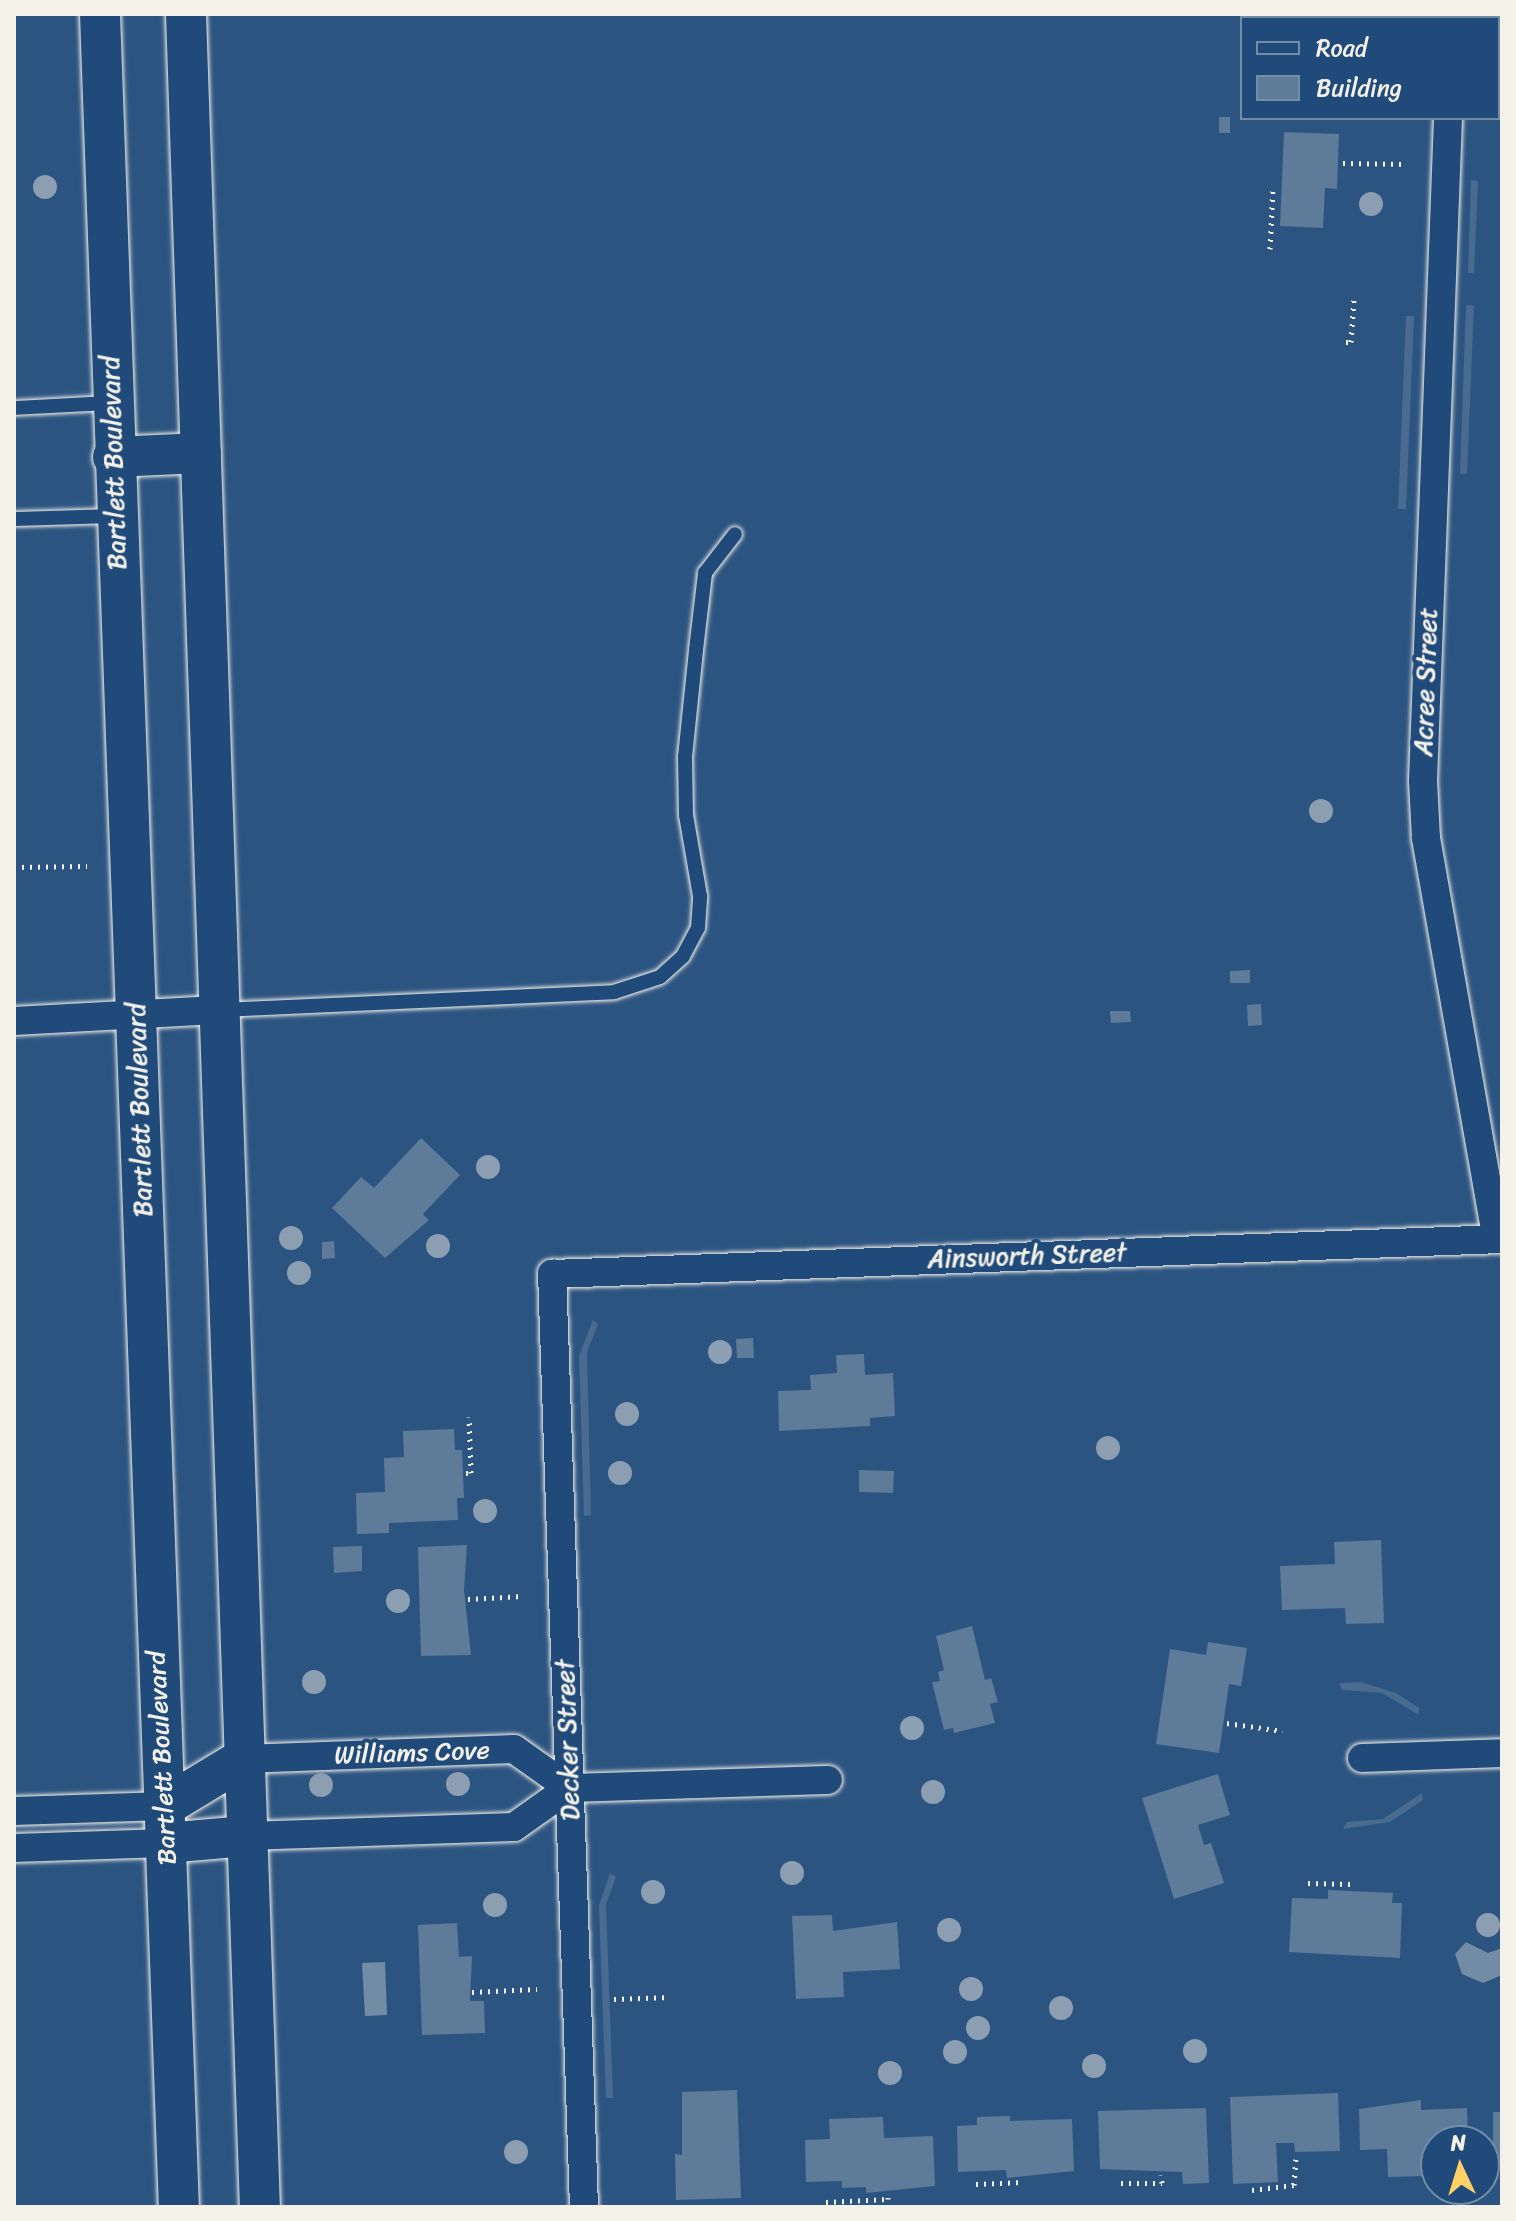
<!DOCTYPE html>
<html>
<head>
<meta charset="utf-8">
<style>
	body { margin:0 }
	#map { position:relative; width:1516px; height:2221px; overflow:hidden; background:#2c5481; font-family:Sriracha,sans-serif }
	div>[style] { position:absolute }
	.green>* { inset:0; background:#496b90 }
	.water>* { inset:0; background:#738ca6 }
	.building>* { inset:0; background:#5e7b9a }
	.path>* { height:5px; margin-top:-2.5px; transform-origin:0; background:repeating-linear-gradient(90deg,#f4f1e8 0 2px,transparent 0 8px) }
	.roads { filter:drop-shadow(0 0 2px #f4f1e8) drop-shadow(0 0 2px #f4f1e8) }
	.service>* { height:14px; margin:-7px; padding:0 7px; transform-origin:7px; border-radius:7px; background:#1f4a7a }
	.minor>* { height:28px; margin:-14px; padding:0 14px; transform-origin:14px; border-radius:14px; background:#1f4a7a }
	.secondary>* { height:40px; margin:-20px; padding:0 20px; transform-origin:20px; border-radius:20px; background:#1f4a7a }
	.trees>* { width:24px; height:24px; margin:-12px; border-radius:50%; background:#8c9fb2 }
	span { translate:-50% -50%; white-space:nowrap; text-align:center; line-height:1.15; -webkit-text-stroke:8px #1f4a7a; paint-order:stroke }
	.street-label { font-size:26px; color:#f4f1e8 }
	.frame { position:absolute; inset:0; border:16px solid #f4f1e8; pointer-events:none }
	.legend { position:absolute; left:1240px; top:16px; width:260px; height:104px; box-sizing:border-box; background:#1f4a7a; border:2px solid #748da6; margin:0; padding:10px 14px; list-style:none; font-size:24px; color:#f4f1e8 }
	.legend li { display:flex; align-items:center; gap:16px; height:40px }
	.legend b { width:40px; border:2px solid #748da6 }
	.north { position:absolute; left:1420px; top:2125px; width:80px; height:80px; box-sizing:border-box; background:#1f4a7a; border:2px solid #748da6; border-radius:50%; rotate:356deg; font-size:22px; font-weight:700; line-height:32px; text-align:center; color:#f4f1e8 }
	.north::after { content:''; display:block; margin:auto; width:28px; height:36px; background:#ffd166; clip-path:polygon(50% 0,100% 100%,50% 72%,0 100%) }
</style>
</head>
<body>
<div id="map">
	<div class="green">
		<div style="clip-path:polygon(1471px 180px,1478px 181px,1474px 273px,1468px 273px)"></div>
		<div style="clip-path:polygon(1466px 305px,1474px 305px,1467px 474px,1460px 474px)"></div>
		<div style="clip-path:polygon(1406px 316px,1414px 316px,1406px 509px,1398px 509px)"></div>
		<div style="clip-path:polygon(593px 1320px,598px 1324px,587px 1352px,591px 1515px,584px 1516px,579px 1356px)"></div>
		<div style="clip-path:polygon(1361px 1682px,1396px 1693px,1419px 1708px,1419px 1715px,1382px 1693px,1342px 1690px,1339px 1683px)"></div>
		<div style="clip-path:polygon(1422px 1793px,1423px 1800px,1390px 1822px,1343px 1829px,1347px 1822px,1383px 1819px)"></div>
		<div style="clip-path:polygon(610px 1873px,616px 1877px,606px 1904px,613px 2098px,606px 2098px,599px 1906px)"></div>
	</div>
	<div class="water">
		<div style="clip-path:polygon(1466px 1942px,1488px 1953px,1502px 1948px,1502px 1975px,1483px 1983px,1462px 1974px,1455px 1954px)"></div>
		<div style="clip-path:polygon(385px 1962px,387px 2015px,365px 2016px,362px 1963px)"></div>
	</div>
	<div class="building">
		<div style="clip-path:polygon(1279px 14px,1349px 14px,1276px 18px)"></div>
		<div style="clip-path:polygon(1219px 117px,1230px 117px,1230px 133px,1219px 133px)"></div>
		<div style="clip-path:polygon(1284px 132px,1339px 134px,1337px 189px,1325px 188px,1323px 228px,1280px 226px)"></div>
		<div style="clip-path:polygon(1250px 970px,1250px 983px,1230px 983px,1230px 971px)"></div>
		<div style="clip-path:polygon(1261px 1004px,1262px 1025px,1248px 1026px,1247px 1005px)"></div>
		<div style="clip-path:polygon(1110px 1011px,1130px 1011px,1131px 1022px,1111px 1023px)"></div>
		<div style="clip-path:polygon(421px 1138px,460px 1175px,423px 1214px,429px 1220px,385px 1258px,332px 1208px,361px 1177px,374px 1188px)"></div>
		<div style="clip-path:polygon(334px 1241px,335px 1258px,322px 1259px,322px 1242px)"></div>
		<div style="clip-path:polygon(753px 1338px,754px 1358px,737px 1358px,736px 1339px)"></div>
		<div style="clip-path:polygon(864px 1354px,865px 1375px,893px 1373px,895px 1416px,870px 1418px,870px 1426px,779px 1431px,778px 1391px,811px 1390px,810px 1375px,837px 1373px,836px 1355px)"></div>
		<div style="clip-path:polygon(454px 1429px,455px 1450px,462px 1450px,464px 1498px,457px 1498px,458px 1520px,389px 1523px,389px 1533px,357px 1534px,356px 1493px,385px 1492px,384px 1458px,404px 1457px,403px 1431px)"></div>
		<div style="clip-path:polygon(859px 1470px,894px 1471px,893px 1493px,859px 1492px)"></div>
		<div style="clip-path:polygon(1381px 1540px,1384px 1623px,1346px 1624px,1345px 1608px,1282px 1610px,1280px 1566px,1335px 1564px,1334px 1542px)"></div>
		<div style="clip-path:polygon(467px 1545px,464px 1590px,471px 1655px,421px 1656px,418px 1547px)"></div>
		<div style="clip-path:polygon(362px 1546px,362px 1571px,334px 1573px,333px 1547px)"></div>
		<div style="clip-path:polygon(972px 1626px,985px 1680px,991px 1678px,998px 1702px,990px 1704px,995px 1723px,954px 1733px,953px 1728px,944px 1730px,932px 1682px,940px 1681px,938px 1672px,944px 1670px,936px 1636px)"></div>
		<div style="clip-path:polygon(1208px 1642px,1247px 1648px,1241px 1686px,1229px 1684px,1219px 1753px,1156px 1744px,1170px 1649px,1206px 1655px)"></div>
		<div style="clip-path:polygon(1218px 1774px,1230px 1815px,1198px 1825px,1204px 1845px,1211px 1843px,1224px 1883px,1174px 1899px,1142px 1798px)"></div>
		<div style="clip-path:polygon(1328px 1890px,1393px 1893px,1392px 1903px,1402px 1903px,1400px 1958px,1289px 1952px,1292px 1898px,1328px 1899px)"></div>
		<div style="clip-path:polygon(832px 1915px,833px 1931px,897px 1922px,900px 1969px,843px 1972px,844px 1997px,796px 1999px,792px 1916px)"></div>
		<div style="clip-path:polygon(457px 1923px,459px 1957px,472px 1956px,470px 2001px,484px 2001px,485px 2033px,422px 2035px,418px 1925px)"></div>
		<div style="clip-path:polygon(737px 2090px,741px 2198px,676px 2200px,675px 2154px,682px 2155px,682px 2092px)"></div>
		<div style="clip-path:polygon(1338px 2093px,1340px 2151px,1295px 2152px,1294px 2143px,1276px 2143px,1278px 2182px,1233px 2184px,1230px 2097px)"></div>
		<div style="clip-path:polygon(1421px 2100px,1421px 2110px,1467px 2108px,1468px 2141px,1436px 2141px,1436px 2163px,1422px 2163px,1422px 2176px,1388px 2177px,1387px 2149px,1360px 2150px,1359px 2109px)"></div>
		<div style="clip-path:polygon(1206px 2108px,1209px 2183px,1183px 2184px,1182px 2172px,1100px 2169px,1098px 2111px)"></div>
		<div style="clip-path:polygon(1493px 2112px,1502px 2112px,1502px 2164px,1493px 2164px)"></div>
		<div style="clip-path:polygon(1010px 2116px,1010px 2121px,1072px 2119px,1074px 2171px,1007px 2178px,1006px 2170px,958px 2172px,957px 2126px,977px 2125px,977px 2117px)"></div>
		<div style="clip-path:polygon(883px 2117px,884px 2138px,933px 2136px,935px 2186px,866px 2193px,866px 2187px,842px 2188px,842px 2181px,806px 2182px,805px 2140px,830px 2139px,829px 2119px)"></div>
	</div>
	<div class="path">
		<div style="left:1343px;top:163px;width:64px;rotate:0.9deg"></div>
		<div style="left:1270px;top:249px;width:62px;rotate:-87.2deg"></div>
		<div style="left:1346px;top:342px;width:5px"></div>
		<div style="left:1351px;top:342px;width:43px;rotate:-86deg"></div>
		<div style="left:14px;top:867px;width:73px;rotate:-0.8deg"></div>
		<div style="left:466px;top:1473px;width:5px"></div>
		<div style="left:471px;top:1473px;width:56px;rotate:-92deg"></div>
		<div style="left:468px;top:1599px;width:55px;rotate:-3.1deg"></div>
		<div style="left:1227px;top:1723px;width:56px;rotate:8.3deg"></div>
		<div style="left:1308px;top:1883px;width:42px;rotate:1.4deg"></div>
		<div style="left:472px;top:1992px;width:65px;rotate:-2.6deg"></div>
		<div style="left:614px;top:1999px;width:56px;rotate:-2deg"></div>
		<div style="left:1121px;top:2183px;width:41px"></div>
		<div style="left:1162px;top:2183px;width:8px;rotate:-97deg"></div>
		<div style="left:976px;top:2184px;width:48px;rotate:-2.4deg"></div>
		<div style="left:1252px;top:2190px;width:42px;rotate:-6.8deg"></div>
		<div style="left:1294px;top:2185px;width:26px;rotate:-86deg"></div>
		<div style="left:826px;top:2202px;width:62px;rotate:-2.8deg"></div>
		<div style="left:888px;top:2199px;width:5px;rotate:-90deg"></div>
	</div>
	<div class="roads">
		<div class="service">
			<div style="left:14px;top:408px;width:97px;rotate:-3deg"></div>
			<div style="left:14px;top:519px;width:101px;rotate:-1.7deg"></div>
			<div style="left:221px;top:1010px;width:393px;rotate:-2.6deg"></div>
			<div style="left:614px;top:992px;width:48px;rotate:-18.1deg"></div>
			<div style="left:660px;top:977px;width:31px;rotate:-42deg"></div>
			<div style="left:683px;top:956px;width:32px;rotate:-62deg"></div>
			<div style="left:698px;top:928px;width:32px;rotate:-86deg"></div>
			<div style="left:700px;top:896px;width:82px;rotate:-99.8deg"></div>
			<div style="left:686px;top:815px;width:58px;rotate:-91deg"></div>
			<div style="left:685px;top:757px;width:108px;rotate:-84.1deg"></div>
			<div style="left:696px;top:650px;width:78px;rotate:-83.3deg"></div>
			<div style="left:705px;top:573px;width:49px;rotate:-52.4deg"></div>
		</div>
		<div class="minor">
			<div style="left:1498px;top:59px;width:4px"></div>
			<div style="left:1448px;top:118px;width:663px;rotate:92.16deg"></div>
			<div style="left:1423px;top:781px;width:57px;rotate:87deg"></div>
			<div style="left:1426px;top:838px;width:407px;rotate:80deg"></div>
			<div style="left:14px;top:1021px;width:203px;rotate:-3.1deg"></div>
			<div style="left:1362px;top:1758px;width:140px;rotate:-2deg"></div>
			<div style="left:243px;top:1759px;width:271px;rotate:-2.1deg"></div>
			<div style="left:514px;top:1749px;width:67px;rotate:35.3deg"></div>
			<div style="left:14px;top:1811px;width:151px;rotate:-1.9deg"></div>
			<div style="left:246px;top:1836px;width:268px;rotate:-1.9deg"></div>
			<div style="left:514px;top:1827px;width:67px;rotate:-35.3deg"></div>
			<div style="left:569px;top:1788px;width:259px;rotate:-1.8deg"></div>
			<div style="left:14px;top:1848px;width:152px;rotate:-1.9deg"></div>
			<div style="left:584px;top:2207px;width:934px;rotate:-91.96deg"></div>
			<div style="left:552px;top:1274px;width:951px;rotate:-2.11deg"></div>
		</div>
		<div class="secondary">
			<div style="left:100px;top:14px;width:2194px;rotate:87.94deg"></div>
			<div style="left:186px;top:14px;width:2194px;rotate:88.07deg"></div>
			<div style="left:113px;top:457px;width:88px;rotate:-2.6deg"></div>
			<div style="left:165px;top:1806px;width:91px;rotate:-31.1deg"></div>
			<div style="left:166px;top:1843px;width:80px;rotate:-5deg"></div>
		</div>
	</div>
	<div class="trees">
		<div style="left:45px;top:187px"></div>
		<div style="left:1371px;top:204px"></div>
		<div style="left:1321px;top:811px"></div>
		<div style="left:488px;top:1167px"></div>
		<div style="left:291px;top:1238px"></div>
		<div style="left:438px;top:1246px"></div>
		<div style="left:299px;top:1273px"></div>
		<div style="left:720px;top:1352px"></div>
		<div style="left:627px;top:1414px"></div>
		<div style="left:1108px;top:1448px"></div>
		<div style="left:620px;top:1473px"></div>
		<div style="left:485px;top:1511px"></div>
		<div style="left:398px;top:1601px"></div>
		<div style="left:314px;top:1682px"></div>
		<div style="left:912px;top:1728px"></div>
		<div style="left:458px;top:1784px"></div>
		<div style="left:321px;top:1785px"></div>
		<div style="left:933px;top:1792px"></div>
		<div style="left:792px;top:1873px"></div>
		<div style="left:653px;top:1892px"></div>
		<div style="left:495px;top:1905px"></div>
		<div style="left:1488px;top:1925px"></div>
		<div style="left:949px;top:1930px"></div>
		<div style="left:971px;top:1989px"></div>
		<div style="left:1061px;top:2008px"></div>
		<div style="left:978px;top:2028px"></div>
		<div style="left:1195px;top:2051px"></div>
		<div style="left:955px;top:2052px"></div>
		<div style="left:1094px;top:2066px"></div>
		<div style="left:890px;top:2073px"></div>
		<div style="left:516px;top:2152px"></div>
	</div>
	<div class="street-label">
		<span style="left:114px;top:463px;rotate:-92deg">Bartlett Boulevard</span>
		<span style="left:1426px;top:682px;rotate:-88deg">Acree Street</span>
		<span style="left:140px;top:1110px;rotate:-92deg">Bartlett Boulevard</span>
		<span style="left:1027px;top:1256px;rotate:-2deg">Ainsworth Street</span>
		<span style="left:568px;top:1740px;rotate:-92deg">Decker Street</span>
		<span style="left:412px;top:1753px;rotate:-2deg">Williams Cove</span>
		<span style="left:162px;top:1758px;rotate:-93deg">Bartlett Boulevard</span>
	</div>
	<div class="frame"></div>
	<ul class="legend">
	<li><b style="height:10px;background:#1f4a7a"></b>Road</li>
	<li><b style="height:22px;background:#5e7b9a"></b>Building</li>
	</ul>
	<div class="north">N</div>
</div>
</body>
</html>
